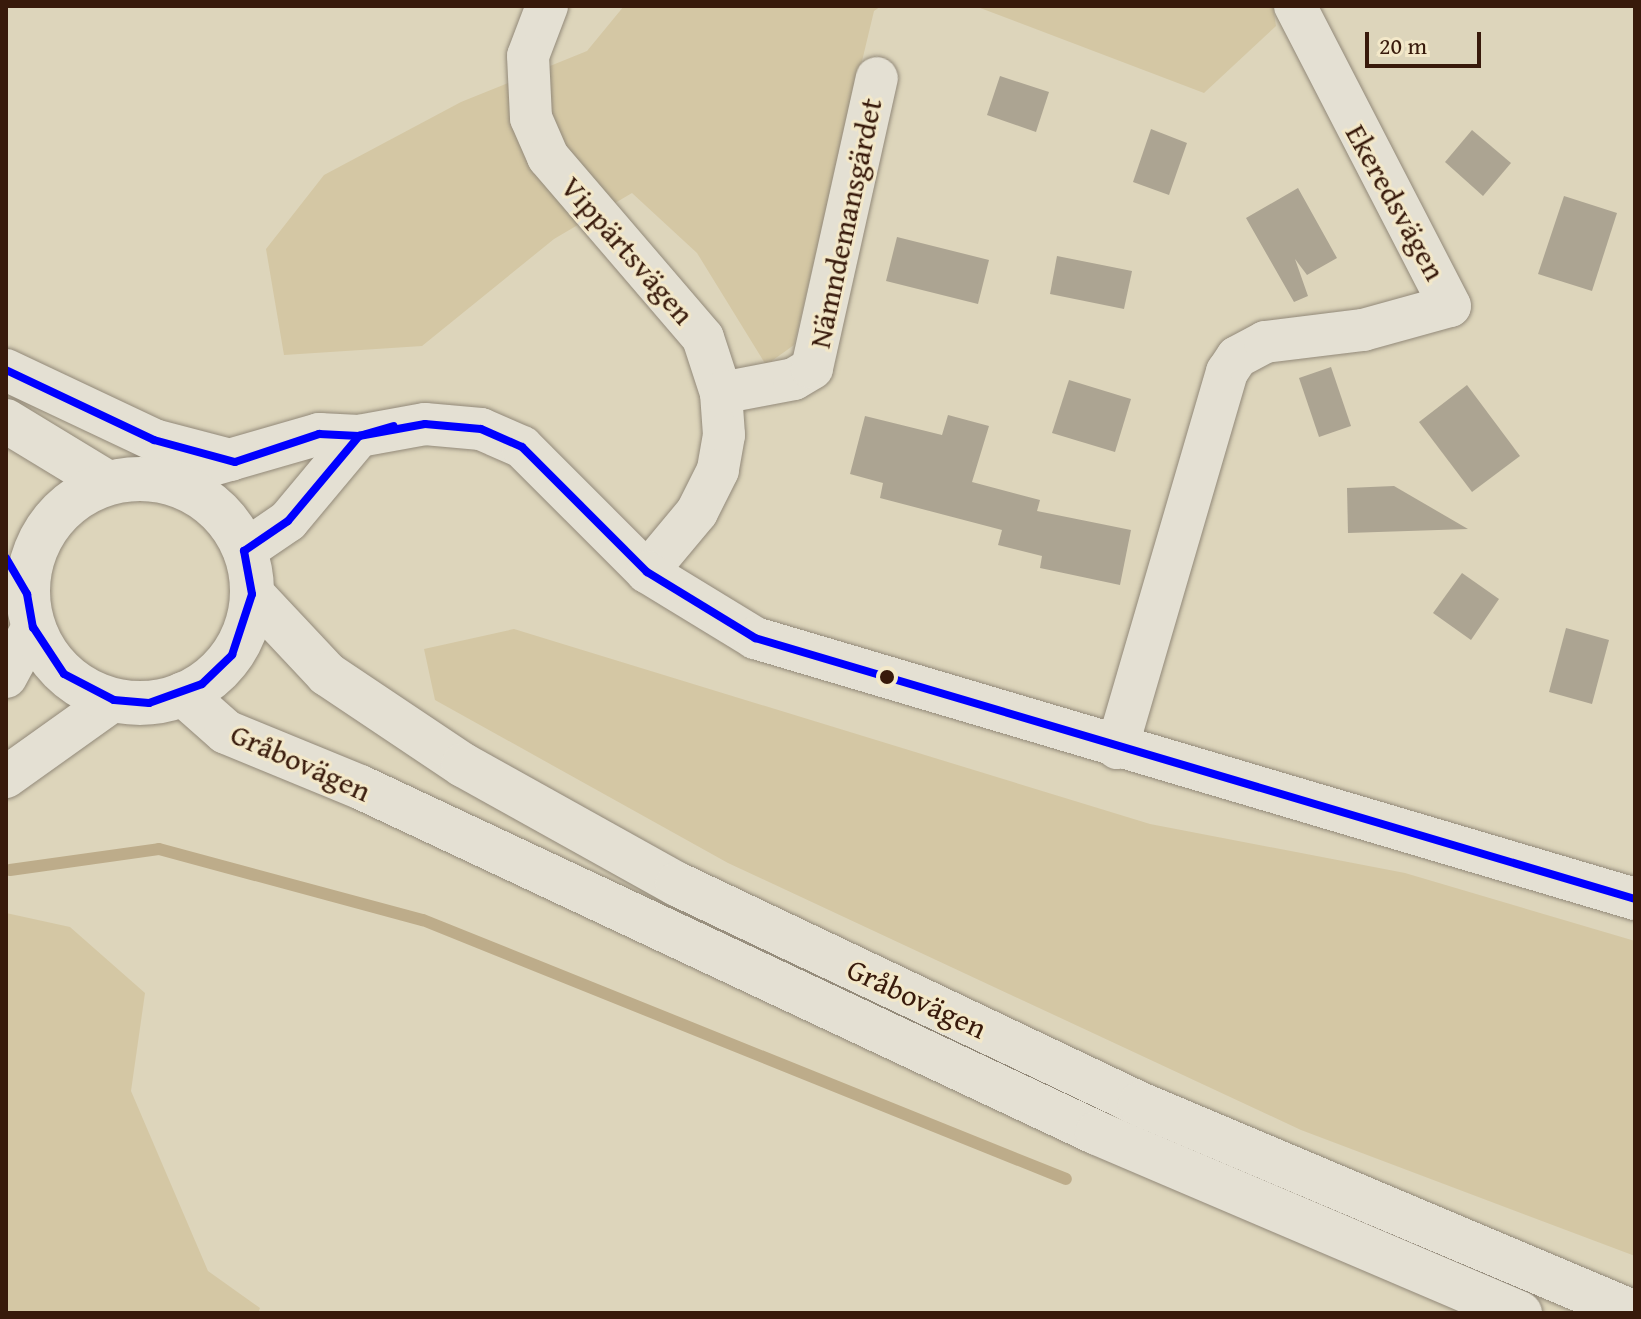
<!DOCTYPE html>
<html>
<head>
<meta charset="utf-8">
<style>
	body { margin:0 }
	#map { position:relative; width:1641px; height:1319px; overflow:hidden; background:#ddd5bb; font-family:"Gentium Book Plus",serif }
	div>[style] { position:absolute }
	.green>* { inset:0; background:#d4c7a4 }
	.stream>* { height:12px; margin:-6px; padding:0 6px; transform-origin:6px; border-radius:6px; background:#bdac8a }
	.building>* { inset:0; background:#aca492 }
	.roads { filter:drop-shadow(0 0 2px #928979) drop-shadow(0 0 2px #928979) }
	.street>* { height:42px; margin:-21px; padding:0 21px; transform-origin:21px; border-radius:21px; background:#e4e0d3 }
	.secondary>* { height:44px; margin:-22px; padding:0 22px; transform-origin:22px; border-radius:22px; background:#e4e0d3 }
	.secondary>.ring { margin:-22px; padding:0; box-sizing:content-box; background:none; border:44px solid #e4e0d3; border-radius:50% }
	.bus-1>* { height:8px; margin:-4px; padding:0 4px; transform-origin:4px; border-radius:4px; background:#00f }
	.dots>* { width:22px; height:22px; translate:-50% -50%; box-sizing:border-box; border:4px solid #f3e8c9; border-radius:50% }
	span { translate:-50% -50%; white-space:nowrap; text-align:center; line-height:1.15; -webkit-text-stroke:6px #f3e8c9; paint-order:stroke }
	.street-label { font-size:30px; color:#381a0b }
	.frame { position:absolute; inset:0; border:8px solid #381a0b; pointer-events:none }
	.scale { position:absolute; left:1365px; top:32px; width:116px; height:36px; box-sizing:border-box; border:4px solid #381a0b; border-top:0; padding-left:10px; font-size:24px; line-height:28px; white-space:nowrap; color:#381a0b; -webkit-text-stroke:6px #f3e8c9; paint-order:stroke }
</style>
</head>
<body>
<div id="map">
	<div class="green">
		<div style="clip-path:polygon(624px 6px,881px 6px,874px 11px,794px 345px,766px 365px,697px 253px,632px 193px,554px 239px,422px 346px,284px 355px,266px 249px,324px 175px,461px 102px,587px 51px)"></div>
		<div style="clip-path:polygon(975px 6px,1273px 6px,1276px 26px,1204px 93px)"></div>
		<div style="clip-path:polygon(514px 629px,1150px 824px,1405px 873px,1635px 941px,1635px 1256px,1301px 1130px,728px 863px,435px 700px,424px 649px)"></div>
		<div style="clip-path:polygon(6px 913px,70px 927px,145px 993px,131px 1091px,208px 1271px,260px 1308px,258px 1313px,6px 1313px)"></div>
	</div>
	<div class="stream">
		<div style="left:10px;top:870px;width:150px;rotate:-8deg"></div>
		<div style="left:159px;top:849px;width:273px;rotate:15.1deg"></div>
		<div style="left:423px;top:920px;width:693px;rotate:21.94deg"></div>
	</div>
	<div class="building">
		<div style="clip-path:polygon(1000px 76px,1049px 92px,1036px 132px,987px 115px)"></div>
		<div style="clip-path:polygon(1151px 129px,1187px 143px,1169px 195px,1133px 182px)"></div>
		<div style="clip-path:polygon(1472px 130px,1511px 163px,1483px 196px,1445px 162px)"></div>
		<div style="clip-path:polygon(1298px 188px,1337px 258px,1307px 275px,1295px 259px,1308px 296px,1294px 302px,1246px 218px)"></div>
		<div style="clip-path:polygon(1564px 196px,1617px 213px,1592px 291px,1538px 274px)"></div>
		<div style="clip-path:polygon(897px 237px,989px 260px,978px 304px,886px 281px)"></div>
		<div style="clip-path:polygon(1057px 256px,1132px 271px,1124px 309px,1050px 294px)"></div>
		<div style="clip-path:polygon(1331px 367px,1351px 426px,1319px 437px,1299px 378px)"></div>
		<div style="clip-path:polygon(1069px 380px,1131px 399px,1115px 452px,1052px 433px)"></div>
		<div style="clip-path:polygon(1467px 385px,1520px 456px,1472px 492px,1419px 422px)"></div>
		<div style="clip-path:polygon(948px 415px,989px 426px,972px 482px,1040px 500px,1037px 511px,1131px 530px,1120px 585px,1040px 568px,1042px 556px,998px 545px,1002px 530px,880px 498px,883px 483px,850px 474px,865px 416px,942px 435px)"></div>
		<div style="clip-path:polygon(1394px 486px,1468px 529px,1348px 533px,1347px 488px)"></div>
		<div style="clip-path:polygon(1462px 573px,1499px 599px,1471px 640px,1433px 613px)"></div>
		<div style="clip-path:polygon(1566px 628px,1609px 640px,1592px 704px,1549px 692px)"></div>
	</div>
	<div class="roads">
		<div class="street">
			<div style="left:547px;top:6px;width:53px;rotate:110.8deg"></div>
			<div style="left:528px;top:56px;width:62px;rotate:87.2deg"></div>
			<div style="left:531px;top:118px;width:43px;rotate:66.4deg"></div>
			<div style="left:548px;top:157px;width:238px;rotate:49.4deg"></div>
			<div style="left:703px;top:338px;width:58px;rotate:71.9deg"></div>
			<div style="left:721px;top:393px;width:42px;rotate:85.9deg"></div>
			<div style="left:724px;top:435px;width:36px;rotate:100deg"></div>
			<div style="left:718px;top:470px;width:47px;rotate:116.6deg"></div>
			<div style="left:697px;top:512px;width:78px;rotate:129.8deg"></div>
			<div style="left:6px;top:370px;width:164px;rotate:25.3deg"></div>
			<div style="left:154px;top:440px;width:79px;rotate:14.7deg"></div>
			<div style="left:721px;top:393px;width:74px;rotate:-10.9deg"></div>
			<div style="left:794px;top:379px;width:21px;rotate:-31deg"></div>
			<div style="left:812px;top:368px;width:297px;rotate:-77.4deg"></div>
			<div style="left:160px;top:480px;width:166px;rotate:-16.1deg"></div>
			<div style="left:319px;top:434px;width:40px;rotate:2.9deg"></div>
			<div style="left:359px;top:436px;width:67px;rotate:-10.3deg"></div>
			<div style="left:425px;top:424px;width:56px;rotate:5.1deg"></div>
			<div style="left:481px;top:429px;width:45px;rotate:23.7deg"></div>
			<div style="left:522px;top:447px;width:177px;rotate:45deg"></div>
			<div style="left:647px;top:572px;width:127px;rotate:31.4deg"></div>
			<div style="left:755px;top:638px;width:918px;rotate:16.52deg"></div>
			<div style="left:244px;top:551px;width:53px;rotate:-34.3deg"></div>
			<div style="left:288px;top:521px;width:111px;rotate:-50.1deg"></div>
			<div style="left:6px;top:677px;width:57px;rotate:-61.6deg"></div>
			<div style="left:1117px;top:748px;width:392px;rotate:-73.7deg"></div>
			<div style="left:1227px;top:372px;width:18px;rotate:-56deg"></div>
			<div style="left:1237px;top:357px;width:32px;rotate:-28deg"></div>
			<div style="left:1265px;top:342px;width:99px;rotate:-7deg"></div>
			<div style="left:1363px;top:330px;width:90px;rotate:-15.4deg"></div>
			<div style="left:1450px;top:306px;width:338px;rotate:-117.3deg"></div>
			<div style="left:6px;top:777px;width:133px;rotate:-35.5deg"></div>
		</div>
		<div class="secondary">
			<div style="left:6px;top:421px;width:119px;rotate:31.3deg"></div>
			<div class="ring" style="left:28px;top:479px;width:180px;height:180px"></div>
			<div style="left:252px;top:594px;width:110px;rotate:46.8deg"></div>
			<div style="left:327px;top:674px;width:164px;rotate:33.8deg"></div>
			<div style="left:463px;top:765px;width:245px;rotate:29.1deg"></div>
			<div style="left:677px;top:884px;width:513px;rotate:25.42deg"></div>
			<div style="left:1140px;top:1104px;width:537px;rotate:22.89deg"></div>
			<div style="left:183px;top:694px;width:57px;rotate:41.5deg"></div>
			<div style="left:226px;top:732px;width:145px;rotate:22.3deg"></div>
			<div style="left:360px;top:787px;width:814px;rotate:25.15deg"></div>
			<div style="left:1097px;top:1133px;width:460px;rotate:23.1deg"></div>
		</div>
	</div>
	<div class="bus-1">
		<div style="left:6px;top:370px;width:164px;rotate:25.3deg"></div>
		<div style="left:154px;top:440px;width:84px;rotate:15.2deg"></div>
		<div style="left:235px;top:462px;width:89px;rotate:-18.4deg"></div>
		<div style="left:319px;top:434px;width:40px;rotate:2.9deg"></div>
		<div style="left:359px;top:436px;width:67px;rotate:-10.3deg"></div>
		<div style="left:425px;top:424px;width:56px;rotate:5.1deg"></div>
		<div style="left:481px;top:429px;width:45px;rotate:23.7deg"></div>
		<div style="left:522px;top:447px;width:177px;rotate:45deg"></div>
		<div style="left:647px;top:572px;width:127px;rotate:31.4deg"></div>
		<div style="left:755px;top:638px;width:918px;rotate:16.52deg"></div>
		<div style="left:244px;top:551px;width:53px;rotate:-34.3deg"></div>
		<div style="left:288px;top:521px;width:111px;rotate:-50.1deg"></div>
		<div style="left:359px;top:436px;width:36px;rotate:-16deg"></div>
		<div style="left:6px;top:558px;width:42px;rotate:59.7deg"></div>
		<div style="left:27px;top:594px;width:34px;rotate:80deg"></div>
		<div style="left:33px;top:627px;width:56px;rotate:56.6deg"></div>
		<div style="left:64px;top:674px;width:56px;rotate:27.5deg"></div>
		<div style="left:114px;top:700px;width:35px;rotate:5deg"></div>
		<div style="left:149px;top:703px;width:56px;rotate:-19.7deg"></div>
		<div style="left:202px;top:684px;width:42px;rotate:-44deg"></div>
		<div style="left:232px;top:655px;width:64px;rotate:-71.8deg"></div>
		<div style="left:252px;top:594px;width:44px;rotate:-100.5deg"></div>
	</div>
	<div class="dots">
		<div style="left:887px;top:677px;background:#381a0b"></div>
	</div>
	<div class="street-label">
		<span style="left:1396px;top:202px;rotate:61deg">Ekeredsvägen</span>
		<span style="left:845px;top:223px;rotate:-78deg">Nämndemansgärdet</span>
		<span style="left:628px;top:250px;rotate:49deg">Vippärtsvägen</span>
		<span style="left:301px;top:762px;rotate:24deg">Gråbovägen</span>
		<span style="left:917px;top:998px;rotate:25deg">Gråbovägen</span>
	</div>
	<div class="frame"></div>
	<div class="scale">20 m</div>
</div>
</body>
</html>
